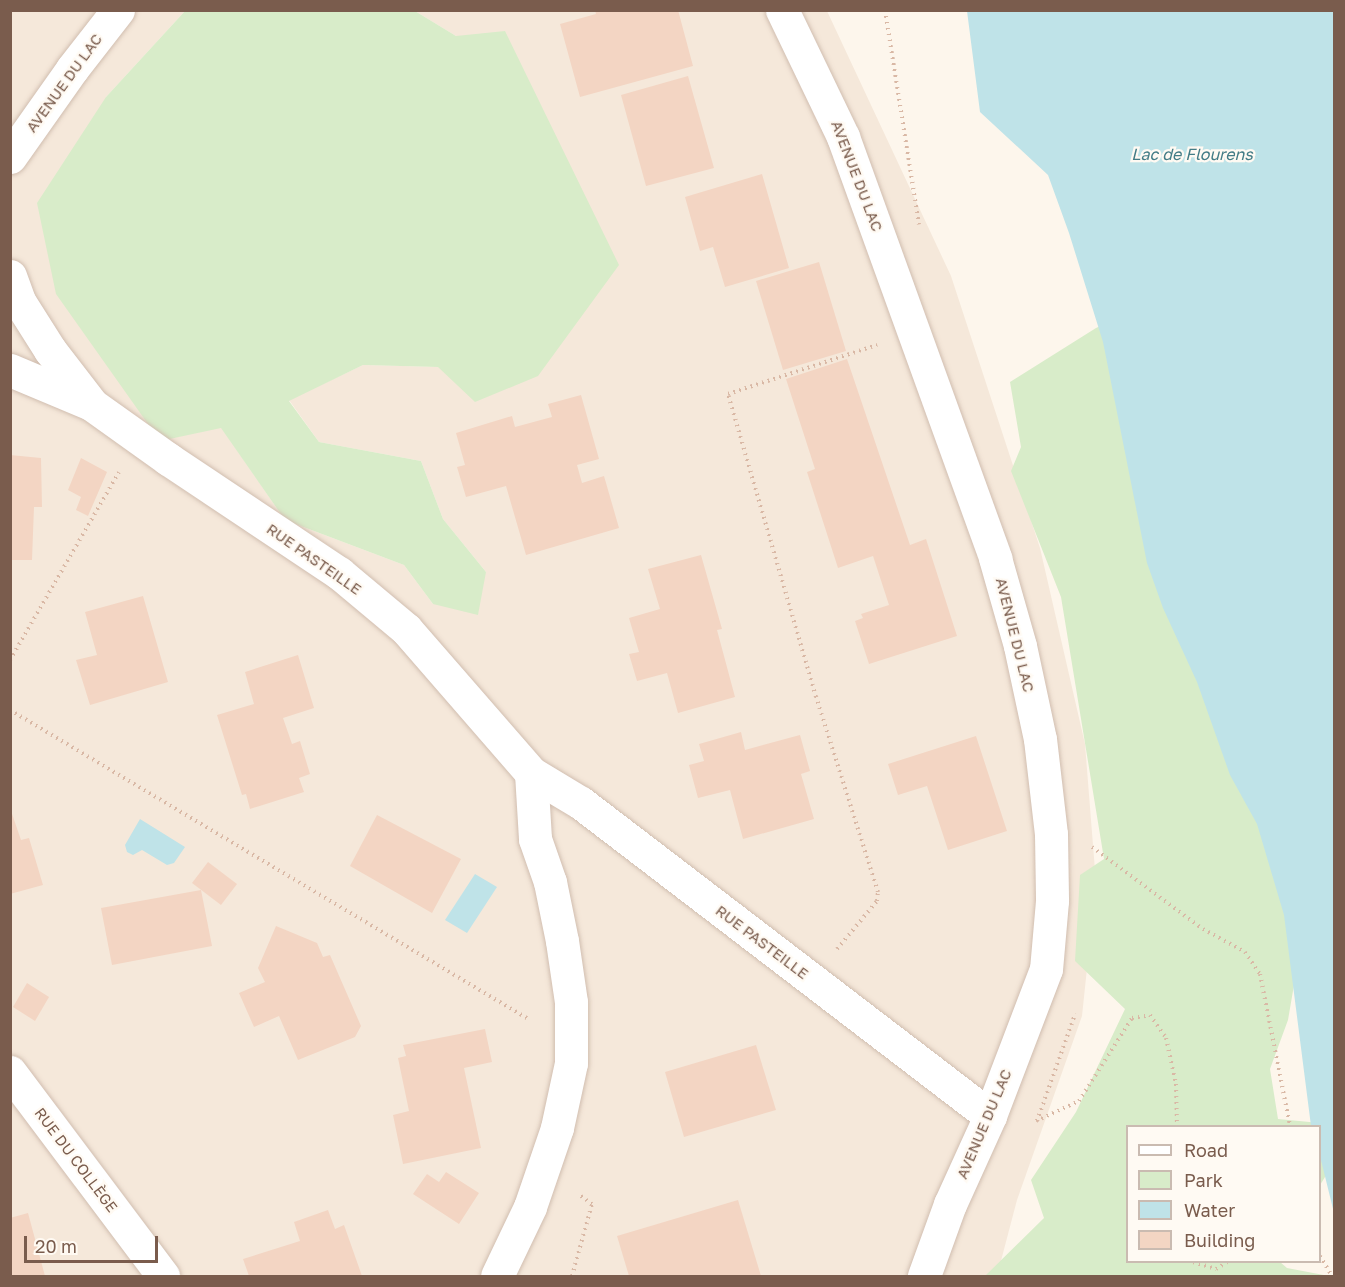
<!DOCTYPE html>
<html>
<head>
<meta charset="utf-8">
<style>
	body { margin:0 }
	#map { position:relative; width:1345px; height:1287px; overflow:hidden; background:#fdf6ec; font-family:"Golos Text",sans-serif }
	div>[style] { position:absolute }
	.residential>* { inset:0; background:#f5e8da }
	.green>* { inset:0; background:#d8ecc9 }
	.water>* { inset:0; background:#bfe3e8 }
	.building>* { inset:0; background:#f3d5c3 }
	.path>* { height:4px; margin-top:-2px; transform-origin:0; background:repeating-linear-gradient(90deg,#d9b8a5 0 1.5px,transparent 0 6px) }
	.roads { filter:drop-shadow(0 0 2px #d1beb0) drop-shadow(0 0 2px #d1beb0) }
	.street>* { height:33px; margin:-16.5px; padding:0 16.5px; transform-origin:16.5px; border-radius:16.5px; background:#fff }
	span { translate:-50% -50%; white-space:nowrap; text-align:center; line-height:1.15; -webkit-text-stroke:4.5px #fffaf3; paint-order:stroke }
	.street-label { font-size:15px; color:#7a5c4d }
	.water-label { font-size:16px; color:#437c86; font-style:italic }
	.frame { position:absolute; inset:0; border:12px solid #7a5c4d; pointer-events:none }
	.legend { position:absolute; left:1126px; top:1125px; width:195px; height:138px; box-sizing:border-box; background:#fffaf3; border:2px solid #cabbb1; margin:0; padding:8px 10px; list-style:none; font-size:18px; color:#7a5c4d }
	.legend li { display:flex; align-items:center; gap:12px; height:30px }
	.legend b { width:30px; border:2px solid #cabbb1 }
	.scale { position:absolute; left:24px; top:1236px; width:134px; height:27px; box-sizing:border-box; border:3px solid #7a5c4d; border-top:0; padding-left:8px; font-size:18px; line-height:21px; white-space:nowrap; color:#7a5c4d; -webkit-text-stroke:4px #fffaf3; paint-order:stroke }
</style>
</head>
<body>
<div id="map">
	<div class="residential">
		<div style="clip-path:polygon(10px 11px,185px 11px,106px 97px,221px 427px,285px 520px,404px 565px,433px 604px,486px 572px,443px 519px,421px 461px,319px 442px,289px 400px,363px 365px,438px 367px,456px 36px,415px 11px,827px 11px,951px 276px,1040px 548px,1085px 744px,1096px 883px,1082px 1016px,1017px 1200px,997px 1276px,11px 1276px)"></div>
	</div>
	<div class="green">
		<div style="clip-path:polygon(185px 11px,415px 11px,456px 36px,505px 31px,619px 265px,538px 376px,475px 402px,438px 367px,363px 365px,289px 401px,319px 442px,421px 461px,443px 519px,486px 572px,478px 615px,433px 604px,404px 565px,285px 520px,221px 428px,160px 441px,56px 294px,37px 203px,106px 97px)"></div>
		<div style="clip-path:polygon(1123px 316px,1280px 857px,1294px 985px,1288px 1020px,1270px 1069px,1278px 1119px,1320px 1123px,1334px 1148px,1325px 1177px,1320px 1185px,1320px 1126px,1128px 1126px,1128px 1262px,1280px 1262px,1287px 1268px,1329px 1276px,985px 1276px,1044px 1218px,1031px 1180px,1076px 1112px,1125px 1009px,1075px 961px,1080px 875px,1104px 859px,1061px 597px,1011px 471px,1021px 447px,1010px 382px,1096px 328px)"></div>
	</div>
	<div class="water">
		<div style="clip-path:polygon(967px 11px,1334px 11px,1334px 1213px,1320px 1156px,1320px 1126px,1311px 1126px,1284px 915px,1257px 824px,1230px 775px,1197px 682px,1163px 608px,1147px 563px,1103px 342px,1069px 233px,1048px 175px,980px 112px)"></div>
		<div style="clip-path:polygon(140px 819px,185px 847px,174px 863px,167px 865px,142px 850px,133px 855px,127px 852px,125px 845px)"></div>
		<div style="clip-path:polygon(475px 874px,497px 887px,467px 933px,445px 920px)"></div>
	</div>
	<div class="building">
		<div style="clip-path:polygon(595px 10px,678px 10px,693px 66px,580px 97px,560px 24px,596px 14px)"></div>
		<div style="clip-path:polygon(688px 76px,714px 168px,646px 186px,621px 95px)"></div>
		<div style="clip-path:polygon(762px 174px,789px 268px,725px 287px,713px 247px,700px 251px,685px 197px)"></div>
		<div style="clip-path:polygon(819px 262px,846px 351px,783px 370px,756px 281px)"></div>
		<div style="clip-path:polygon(847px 359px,910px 545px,926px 539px,957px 636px,869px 664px,855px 621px,863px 618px,861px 614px,889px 605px,873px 556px,838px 568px,807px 472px,815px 469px,786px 379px)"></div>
		<div style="clip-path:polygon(581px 395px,599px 459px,577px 465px,582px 483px,604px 476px,619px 528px,526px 555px,506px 486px,466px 497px,457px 467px,465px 465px,456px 433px,512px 416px,515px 427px,552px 417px,548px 404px)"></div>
		<div style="clip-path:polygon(10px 455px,41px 458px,42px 507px,34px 507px,32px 560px,10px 560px)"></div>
		<div style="clip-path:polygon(81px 458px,107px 472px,88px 516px,76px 510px,81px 497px,68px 490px)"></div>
		<div style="clip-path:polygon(701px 555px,722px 629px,717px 630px,735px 697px,678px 713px,667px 673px,637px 681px,629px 654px,639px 652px,629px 618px,660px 609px,648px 569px)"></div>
		<div style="clip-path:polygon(143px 596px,168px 682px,90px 705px,76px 660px,97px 655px,85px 612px)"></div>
		<div style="clip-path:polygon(298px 655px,314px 708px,283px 718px,292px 744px,300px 741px,310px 774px,299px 778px,304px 792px,250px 809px,246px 794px,242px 795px,217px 715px,254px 704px,245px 672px)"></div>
		<div style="clip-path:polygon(741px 732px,745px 750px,800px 735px,810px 771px,801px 774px,814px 819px,743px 839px,730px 790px,698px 798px,689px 765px,704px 761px,699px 744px)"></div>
		<div style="clip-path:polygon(976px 736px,1007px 831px,948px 850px,927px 786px,898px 795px,888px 764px)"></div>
		<div style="clip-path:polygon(10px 808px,21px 840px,29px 838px,43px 885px,10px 894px)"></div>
		<div style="clip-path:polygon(377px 815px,461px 859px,432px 913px,350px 866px)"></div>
		<div style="clip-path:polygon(208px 862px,237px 884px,221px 905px,192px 883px)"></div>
		<div style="clip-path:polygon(201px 890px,212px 946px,112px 965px,101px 908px)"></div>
		<div style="clip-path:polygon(276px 926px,317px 943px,323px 957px,330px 955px,361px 1026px,355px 1037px,298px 1060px,279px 1016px,254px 1027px,239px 993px,265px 982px,258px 968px)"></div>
		<div style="clip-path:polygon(27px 983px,49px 997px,35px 1021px,13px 1007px)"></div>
		<div style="clip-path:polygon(485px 1029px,492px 1062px,464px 1068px,481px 1148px,403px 1164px,393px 1115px,409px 1111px,398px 1058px,406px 1056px,403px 1045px)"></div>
		<div style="clip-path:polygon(756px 1045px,776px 1110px,684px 1137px,665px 1072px)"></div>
		<div style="clip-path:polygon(446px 1172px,479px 1193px,459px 1224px,413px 1194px,427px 1174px,439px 1182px)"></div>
		<div style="clip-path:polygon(738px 1200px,761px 1276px,629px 1276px,617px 1236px)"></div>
		<div style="clip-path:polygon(328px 1210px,335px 1229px,344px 1225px,362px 1276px,249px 1276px,243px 1259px,300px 1241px,294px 1222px)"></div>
		<div style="clip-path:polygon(28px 1213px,45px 1276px,10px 1276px,10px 1218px)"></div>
	</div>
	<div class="path">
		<div style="left:885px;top:10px;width:217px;rotate:81deg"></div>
		<div style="left:10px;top:660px;width:217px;rotate:-59.9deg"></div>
		<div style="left:10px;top:710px;width:605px;rotate:30.8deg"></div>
		<div style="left:1092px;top:847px;width:138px;rotate:36.5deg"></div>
		<div style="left:1203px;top:929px;width:48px;rotate:28.7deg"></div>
		<div style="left:1245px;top:952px;width:27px;rotate:56deg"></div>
		<div style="left:1260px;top:974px;width:155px;rotate:78.8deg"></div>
		<div style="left:837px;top:949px;width:62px;rotate:-50.2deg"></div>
		<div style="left:877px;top:901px;width:9px;rotate:-84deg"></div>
		<div style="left:878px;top:892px;width:205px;rotate:-107.6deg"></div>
		<div style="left:816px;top:697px;width:316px;rotate:-106.2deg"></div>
		<div style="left:728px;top:394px;width:157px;rotate:-18.2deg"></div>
		<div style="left:1036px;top:1121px;width:47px;rotate:-24.9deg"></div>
		<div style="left:1079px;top:1101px;width:98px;rotate:-57.4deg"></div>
		<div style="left:1132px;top:1018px;width:18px;rotate:-9deg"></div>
		<div style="left:1150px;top:1015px;width:28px;rotate:55deg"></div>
		<div style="left:1166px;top:1038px;width:47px;rotate:77.7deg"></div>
		<div style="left:1176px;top:1084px;width:42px;rotate:88.6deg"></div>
		<div style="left:1037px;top:1121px;width:114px;rotate:-70.4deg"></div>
		<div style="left:1320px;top:1256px;width:23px;rotate:59deg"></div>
		<div style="left:1193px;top:1262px;width:24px;rotate:17deg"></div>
		<div style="left:1216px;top:1269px;width:13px;rotate:-32deg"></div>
		<div style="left:572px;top:1276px;width:75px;rotate:-74.5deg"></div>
		<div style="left:592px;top:1204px;width:17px;rotate:-144deg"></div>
	</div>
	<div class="roads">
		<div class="street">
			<div style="left:782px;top:10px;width:141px;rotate:64.3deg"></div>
			<div style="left:843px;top:137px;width:448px;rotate:70.1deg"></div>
			<div style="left:995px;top:558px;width:91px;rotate:74.1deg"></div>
			<div style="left:1020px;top:646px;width:95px;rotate:77.9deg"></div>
			<div style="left:1040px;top:739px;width:96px;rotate:83.4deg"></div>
			<div style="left:1051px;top:834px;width:67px;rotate:89.1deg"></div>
			<div style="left:1052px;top:901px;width:68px;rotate:95deg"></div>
			<div style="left:1046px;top:969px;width:157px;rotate:110.9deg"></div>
			<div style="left:990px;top:1116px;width:97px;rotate:114.4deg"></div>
			<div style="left:950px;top:1204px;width:77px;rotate:109.9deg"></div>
			<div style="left:10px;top:157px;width:108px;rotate:-54.8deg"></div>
			<div style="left:72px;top:69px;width:75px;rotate:-52.1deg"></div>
			<div style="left:10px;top:276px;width:27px;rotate:70deg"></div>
			<div style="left:19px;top:301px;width:58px;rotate:57.7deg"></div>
			<div style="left:50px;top:350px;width:66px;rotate:52.4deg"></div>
			<div style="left:10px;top:370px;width:88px;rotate:22.8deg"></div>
			<div style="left:91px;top:404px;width:95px;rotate:35.5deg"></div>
			<div style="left:168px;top:459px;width:206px;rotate:33.7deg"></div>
			<div style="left:339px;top:573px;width:87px;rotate:39.9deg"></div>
			<div style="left:406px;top:629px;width:191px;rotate:49deg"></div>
			<div style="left:531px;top:773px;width:66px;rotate:86.5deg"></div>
			<div style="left:535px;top:839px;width:46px;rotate:70.8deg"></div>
			<div style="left:550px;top:882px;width:60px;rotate:78.5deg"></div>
			<div style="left:562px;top:941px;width:62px;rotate:81.6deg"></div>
			<div style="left:571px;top:1002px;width:61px;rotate:90deg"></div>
			<div style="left:571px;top:1063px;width:66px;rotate:102.2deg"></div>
			<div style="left:557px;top:1128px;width:83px;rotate:108.9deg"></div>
			<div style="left:530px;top:1207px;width:76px;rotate:115.6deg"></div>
			<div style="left:531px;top:773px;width:58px;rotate:31deg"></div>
			<div style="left:581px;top:803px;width:515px;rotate:37.43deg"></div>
			<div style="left:10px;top:1072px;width:255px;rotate:53.1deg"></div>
		</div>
	</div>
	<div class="street-label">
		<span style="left:64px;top:83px;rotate:-54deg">AVENUE DU LAC</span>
		<span style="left:857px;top:176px;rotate:69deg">AVENUE DU LAC</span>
		<span style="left:314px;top:559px;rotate:35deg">RUE PASTEILLE</span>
		<span style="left:1015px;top:635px;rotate:76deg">AVENUE DU LAC</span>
		<span style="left:762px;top:942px;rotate:37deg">RUE PASTEILLE</span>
		<span style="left:984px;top:1124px;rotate:-67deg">AVENUE DU LAC</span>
		<span style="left:76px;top:1160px;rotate:53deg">RUE DU COLLÈGE</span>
	</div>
	<div class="water-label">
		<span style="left:1192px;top:154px">Lac de Flourens</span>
	</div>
	<div class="frame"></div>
	<ul class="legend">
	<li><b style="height:8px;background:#fff"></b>Road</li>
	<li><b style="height:16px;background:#d8ecc9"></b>Park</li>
	<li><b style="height:16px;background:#bfe3e8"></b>Water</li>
	<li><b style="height:16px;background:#f3d5c3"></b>Building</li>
	</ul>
	<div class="scale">20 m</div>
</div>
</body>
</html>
